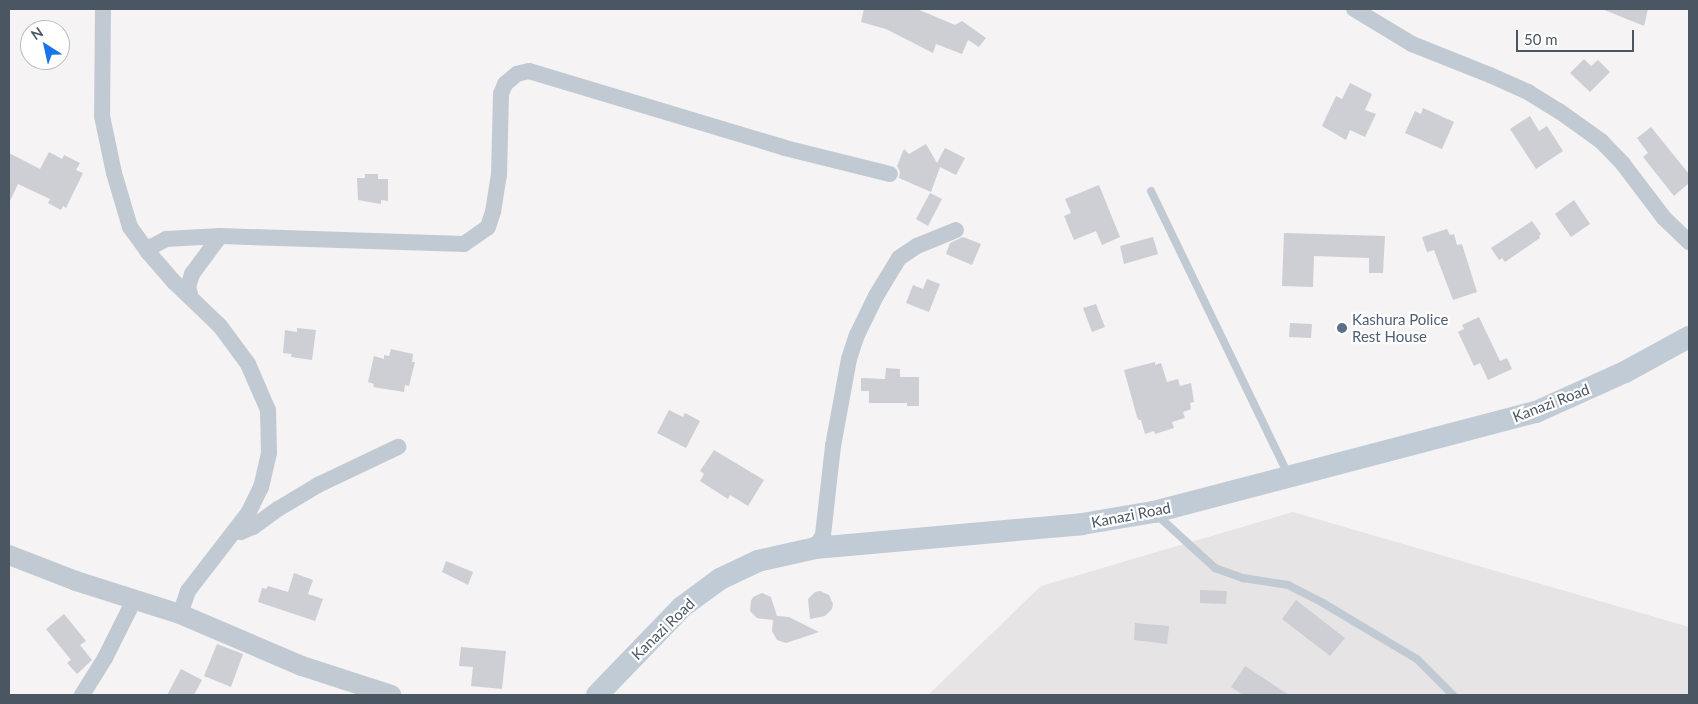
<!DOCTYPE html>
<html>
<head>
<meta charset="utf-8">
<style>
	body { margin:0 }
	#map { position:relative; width:1698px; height:704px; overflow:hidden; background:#f5f3f3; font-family:Lato,sans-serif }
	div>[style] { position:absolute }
	.education>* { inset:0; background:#e6e4e5 }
	.building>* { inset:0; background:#cdcfd5 }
	.service>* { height:8px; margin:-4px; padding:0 4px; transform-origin:4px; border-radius:4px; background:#c1cad2 }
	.minor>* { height:16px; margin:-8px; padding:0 8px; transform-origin:8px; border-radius:8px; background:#c1cad2 }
	.tertiary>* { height:20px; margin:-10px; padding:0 10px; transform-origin:10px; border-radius:10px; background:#c1cad2 }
	.secondary>* { height:22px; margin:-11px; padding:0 11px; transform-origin:11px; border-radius:11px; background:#c1cbd6 }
	.dots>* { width:14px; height:14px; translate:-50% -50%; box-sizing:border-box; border:2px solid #fff; border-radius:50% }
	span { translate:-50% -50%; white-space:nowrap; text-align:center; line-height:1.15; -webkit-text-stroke:4.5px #fff; paint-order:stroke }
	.service-label { font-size:15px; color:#4e5e75 }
	.left { translate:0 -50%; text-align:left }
	.street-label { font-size:15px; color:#4a5661 }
	.frame { position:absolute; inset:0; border:10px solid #4a5661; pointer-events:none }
	.north { position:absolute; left:20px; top:20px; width:50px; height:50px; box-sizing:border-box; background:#fff; border:1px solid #b7bbc0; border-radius:50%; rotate:325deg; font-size:14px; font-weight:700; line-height:20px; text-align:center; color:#4a5661 }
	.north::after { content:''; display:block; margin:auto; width:18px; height:22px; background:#1a73e8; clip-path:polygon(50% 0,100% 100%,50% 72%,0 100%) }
	.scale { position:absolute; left:1516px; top:30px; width:118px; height:22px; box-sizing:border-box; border:2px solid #4a5661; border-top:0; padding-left:6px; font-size:15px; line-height:18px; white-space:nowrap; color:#4a5661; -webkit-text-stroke:4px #fff; paint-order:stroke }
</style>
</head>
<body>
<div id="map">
	<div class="education">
		<div style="clip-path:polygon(1293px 512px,1689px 627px,1689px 695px,928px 695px,1041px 586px)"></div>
	</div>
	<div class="building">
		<div style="clip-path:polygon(864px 9px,917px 9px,955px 25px,962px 21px,986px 38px,979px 47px,968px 40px,962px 54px,936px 44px,933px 53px,886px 29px,861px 22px)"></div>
		<div style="clip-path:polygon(1602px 9px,1648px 9px,1644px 26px)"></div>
		<div style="clip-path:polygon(1584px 59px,1591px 66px,1598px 60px,1610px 72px,1590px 92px,1570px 73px)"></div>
		<div style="clip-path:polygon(1350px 83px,1372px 94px,1365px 110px,1376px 114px,1365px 137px,1350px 130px,1346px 140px,1322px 126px,1336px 96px,1342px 99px)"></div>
		<div style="clip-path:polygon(1423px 108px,1454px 122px,1442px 149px,1405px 133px,1415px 111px,1421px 114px)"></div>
		<div style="clip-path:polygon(1530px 116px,1539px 131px,1547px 126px,1563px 151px,1536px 169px,1510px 129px)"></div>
		<div style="clip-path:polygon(1651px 127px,1689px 174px,1689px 183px,1674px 196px,1643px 157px,1648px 153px,1637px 138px)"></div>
		<div style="clip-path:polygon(926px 144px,937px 163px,945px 148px,965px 158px,956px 175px,940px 167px,931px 192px,899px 178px,900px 172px,897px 166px,904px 149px,909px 154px)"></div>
		<div style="clip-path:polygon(49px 152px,62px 159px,64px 155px,80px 163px,76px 170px,83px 173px,66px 208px,63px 206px,61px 210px,48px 203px,50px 199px,18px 184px,9px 203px,9px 153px,40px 169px)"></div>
		<div style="clip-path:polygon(365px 174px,378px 174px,378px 179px,388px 179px,388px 201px,381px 200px,381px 204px,358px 200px,357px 178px,365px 178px)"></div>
		<div style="clip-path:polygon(1099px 185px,1120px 237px,1102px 245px,1096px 231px,1074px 240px,1064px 216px,1071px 213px,1065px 199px)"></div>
		<div style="clip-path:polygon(930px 193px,942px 199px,928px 226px,916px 219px)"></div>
		<div style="clip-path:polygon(1574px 200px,1590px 224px,1571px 237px,1555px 214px)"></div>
		<div style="clip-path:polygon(1532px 221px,1541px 234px,1539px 236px,1540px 238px,1505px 262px,1502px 258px,1499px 260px,1491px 248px)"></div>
		<div style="clip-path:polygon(1447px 229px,1450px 235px,1454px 234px,1457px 245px,1462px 244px,1477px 292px,1453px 300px,1434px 250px,1427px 252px,1422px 237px)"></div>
		<div style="clip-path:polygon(1284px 233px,1385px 236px,1383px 273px,1369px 273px,1369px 258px,1314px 256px,1313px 287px,1282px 286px)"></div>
		<div style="clip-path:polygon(963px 237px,981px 244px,972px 265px,946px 254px,950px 243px)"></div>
		<div style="clip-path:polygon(1153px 237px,1158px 254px,1124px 264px,1120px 246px)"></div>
		<div style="clip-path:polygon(927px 279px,940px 284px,929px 312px,906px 303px,913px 285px,923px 289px)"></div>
		<div style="clip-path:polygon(1096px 304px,1105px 327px,1092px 332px,1083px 308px)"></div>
		<div style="clip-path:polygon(1479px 317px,1500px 361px,1507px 358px,1512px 369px,1488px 380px,1480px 363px,1474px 366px,1458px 332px,1464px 329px,1462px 325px)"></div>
		<div style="clip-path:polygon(1290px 323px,1312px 324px,1311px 338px,1289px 337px)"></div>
		<div style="clip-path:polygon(297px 328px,316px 330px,312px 360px,291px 357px,292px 354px,283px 353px,285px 330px,297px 332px)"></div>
		<div style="clip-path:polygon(391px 349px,413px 354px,412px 362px,415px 362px,409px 386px,405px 385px,404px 392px,373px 387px,374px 384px,368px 382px,374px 356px,384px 359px,384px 355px,389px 356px)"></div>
		<div style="clip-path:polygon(1155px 362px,1155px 365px,1161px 363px,1167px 382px,1178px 379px,1180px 386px,1191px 383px,1194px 402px,1190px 403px,1191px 409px,1183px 412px,1185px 418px,1172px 422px,1174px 428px,1155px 434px,1154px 431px,1145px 434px,1141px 420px,1139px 420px,1137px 417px,1124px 370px)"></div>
		<div style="clip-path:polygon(886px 368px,900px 369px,900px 377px,919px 377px,919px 406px,907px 406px,907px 403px,869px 403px,869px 391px,861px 391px,861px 378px,885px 379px)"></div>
		<div style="clip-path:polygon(669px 410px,683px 417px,685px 413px,700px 421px,686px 448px,657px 433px)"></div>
		<div style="clip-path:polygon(714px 450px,764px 480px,748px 506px,730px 495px,728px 499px,700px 481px,704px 474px,700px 471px)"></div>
		<div style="clip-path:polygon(446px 561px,473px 572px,468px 585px,442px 572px)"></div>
		<div style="clip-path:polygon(294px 573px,313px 580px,308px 594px,323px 599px,315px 621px,258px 602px,262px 588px,266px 589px,268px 586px,288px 592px)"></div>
		<div style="clip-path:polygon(1200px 590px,1227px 591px,1226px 604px,1200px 603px)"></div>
		<div style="clip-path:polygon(820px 591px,829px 595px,833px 604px,832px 609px,825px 616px,810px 619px,808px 599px,815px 592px)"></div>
		<div style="clip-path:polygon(762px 593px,771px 597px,777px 616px,789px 617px,819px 632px,786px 643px,777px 640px,772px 631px,773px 620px,757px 618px,750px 611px,751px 601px,753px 597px)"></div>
		<div style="clip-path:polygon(1296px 600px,1345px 638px,1330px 656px,1282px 619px)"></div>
		<div style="clip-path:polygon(64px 614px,86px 641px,80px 645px,92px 660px,77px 674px,67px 663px,71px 660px,46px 629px)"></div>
		<div style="clip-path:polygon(1135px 623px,1169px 626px,1167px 644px,1134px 640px)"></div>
		<div style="clip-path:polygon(217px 644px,243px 654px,231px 687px,204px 676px)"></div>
		<div style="clip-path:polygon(461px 647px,506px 651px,502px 689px,471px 686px,473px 667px,459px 666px)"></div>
		<div style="clip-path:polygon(1245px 666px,1289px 695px,1243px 695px,1231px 687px)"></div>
		<div style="clip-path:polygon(181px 669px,202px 680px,194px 695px,167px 695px)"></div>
	</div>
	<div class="service">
		<div style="left:1151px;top:191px;width:315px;rotate:64.2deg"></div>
		<div style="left:1157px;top:515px;width:79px;rotate:42.4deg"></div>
		<div style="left:1215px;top:568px;width:30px;rotate:20deg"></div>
		<div style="left:1243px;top:578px;width:46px;rotate:8.8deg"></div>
		<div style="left:1288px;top:585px;width:39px;rotate:27deg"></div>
		<div style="left:1323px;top:603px;width:109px;rotate:30.8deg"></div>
		<div style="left:1417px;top:659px;width:51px;rotate:45deg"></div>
	</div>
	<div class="minor">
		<div style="left:103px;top:9px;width:107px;rotate:90.5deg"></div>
		<div style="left:102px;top:116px;width:58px;rotate:78.1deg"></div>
		<div style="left:114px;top:173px;width:56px;rotate:73.5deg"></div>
		<div style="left:130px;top:227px;width:31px;rotate:54deg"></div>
		<div style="left:148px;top:252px;width:38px;rotate:49deg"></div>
		<div style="left:173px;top:281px;width:65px;rotate:43.8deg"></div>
		<div style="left:220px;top:326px;width:47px;rotate:53.6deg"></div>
		<div style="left:248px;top:364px;width:50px;rotate:66.5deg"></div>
		<div style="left:268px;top:410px;width:43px;rotate:88.7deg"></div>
		<div style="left:269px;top:453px;width:35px;rotate:103deg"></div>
		<div style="left:261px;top:487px;width:28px;rotate:116deg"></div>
		<div style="left:249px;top:512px;width:100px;rotate:127.7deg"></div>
		<div style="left:188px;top:591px;width:24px;rotate:109deg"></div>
		<div style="left:1354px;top:9px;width:68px;rotate:31.1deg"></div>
		<div style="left:1412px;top:44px;width:84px;rotate:21.7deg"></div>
		<div style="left:1490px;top:75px;width:42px;rotate:24.1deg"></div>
		<div style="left:1528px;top:92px;width:36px;rotate:32deg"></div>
		<div style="left:1559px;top:111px;width:52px;rotate:35.5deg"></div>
		<div style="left:1601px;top:141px;width:32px;rotate:46deg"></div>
		<div style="left:1623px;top:164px;width:68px;rotate:52.8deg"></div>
		<div style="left:1664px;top:218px;width:35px;rotate:44deg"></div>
		<div style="left:148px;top:252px;width:8px;rotate:-50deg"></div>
		<div style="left:153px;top:246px;width:15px;rotate:-28deg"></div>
		<div style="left:166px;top:239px;width:54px;rotate:-3.2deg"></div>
		<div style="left:220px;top:236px;width:244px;rotate:1.9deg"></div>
		<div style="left:464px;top:244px;width:29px;rotate:-35deg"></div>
		<div style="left:488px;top:227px;width:16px;rotate:-72deg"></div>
		<div style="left:493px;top:212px;width:36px;rotate:-81deg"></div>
		<div style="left:499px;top:176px;width:82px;rotate:-88.6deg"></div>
		<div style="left:501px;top:94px;width:11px;rotate:-68deg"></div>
		<div style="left:505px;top:84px;width:16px;rotate:-40deg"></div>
		<div style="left:517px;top:74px;width:12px;rotate:-14deg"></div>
		<div style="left:529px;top:71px;width:267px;rotate:16.7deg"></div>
		<div style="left:785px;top:148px;width:108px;rotate:13.9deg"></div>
		<div style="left:190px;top:294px;width:7px;rotate:-106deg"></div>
		<div style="left:188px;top:287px;width:14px;rotate:-73deg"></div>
		<div style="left:192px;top:274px;width:47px;rotate:-53.6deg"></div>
		<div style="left:236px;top:531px;width:5px;rotate:11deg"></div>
		<div style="left:241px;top:532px;width:13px;rotate:-23deg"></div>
		<div style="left:253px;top:527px;width:31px;rotate:-36deg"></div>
		<div style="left:278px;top:509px;width:47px;rotate:-31deg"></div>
		<div style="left:318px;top:485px;width:89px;rotate:-25.4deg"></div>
		<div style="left:815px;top:548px;width:15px;rotate:-58deg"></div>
		<div style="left:823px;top:535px;width:90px;rotate:-83.6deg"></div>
		<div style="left:833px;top:446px;width:88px;rotate:-79.6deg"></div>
		<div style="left:849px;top:359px;width:25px;rotate:-72deg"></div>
		<div style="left:857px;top:335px;width:43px;rotate:-64deg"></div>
		<div style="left:876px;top:296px;width:44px;rotate:-58.8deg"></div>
		<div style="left:899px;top:258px;width:22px;rotate:-34deg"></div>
		<div style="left:917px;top:246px;width:42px;rotate:-22.3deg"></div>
		<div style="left:82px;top:695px;width:44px;rotate:-58.1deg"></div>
		<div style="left:105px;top:658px;width:65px;rotate:-63.4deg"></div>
	</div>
	<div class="tertiary">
		<div style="left:9px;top:555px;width:72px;rotate:21.2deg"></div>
		<div style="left:76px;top:581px;width:109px;rotate:17.6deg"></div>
		<div style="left:180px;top:614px;width:133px;rotate:23.1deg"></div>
		<div style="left:302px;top:666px;width:94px;rotate:18deg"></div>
	</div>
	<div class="secondary">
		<div style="left:597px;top:695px;width:122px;rotate:-46deg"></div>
		<div style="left:682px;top:607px;width:47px;rotate:-36.4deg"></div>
		<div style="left:720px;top:579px;width:42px;rotate:-25.3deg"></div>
		<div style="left:758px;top:561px;width:58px;rotate:-12.8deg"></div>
		<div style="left:815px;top:548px;width:268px;rotate:-5.1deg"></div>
		<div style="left:1082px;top:524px;width:73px;rotate:-9.5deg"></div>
		<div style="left:1154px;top:512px;width:395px;rotate:-14.7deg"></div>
		<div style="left:1536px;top:412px;width:98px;rotate:-24.2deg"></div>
		<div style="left:1625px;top:372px;width:73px;rotate:-28.7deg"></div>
	</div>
	<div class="dots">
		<div style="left:1342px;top:328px;background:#5c6f8a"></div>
	</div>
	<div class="service-label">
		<span class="left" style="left:1352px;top:328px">Kashura Police<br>Rest House</span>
	</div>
	<div class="street-label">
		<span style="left:1551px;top:403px;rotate:-21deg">Kanazi Road</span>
		<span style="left:1131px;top:515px;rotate:-11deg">Kanazi Road</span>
		<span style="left:663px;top:629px;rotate:-44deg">Kanazi Road</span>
	</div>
	<div class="frame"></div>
	<div class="north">N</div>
	<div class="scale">50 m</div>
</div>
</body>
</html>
